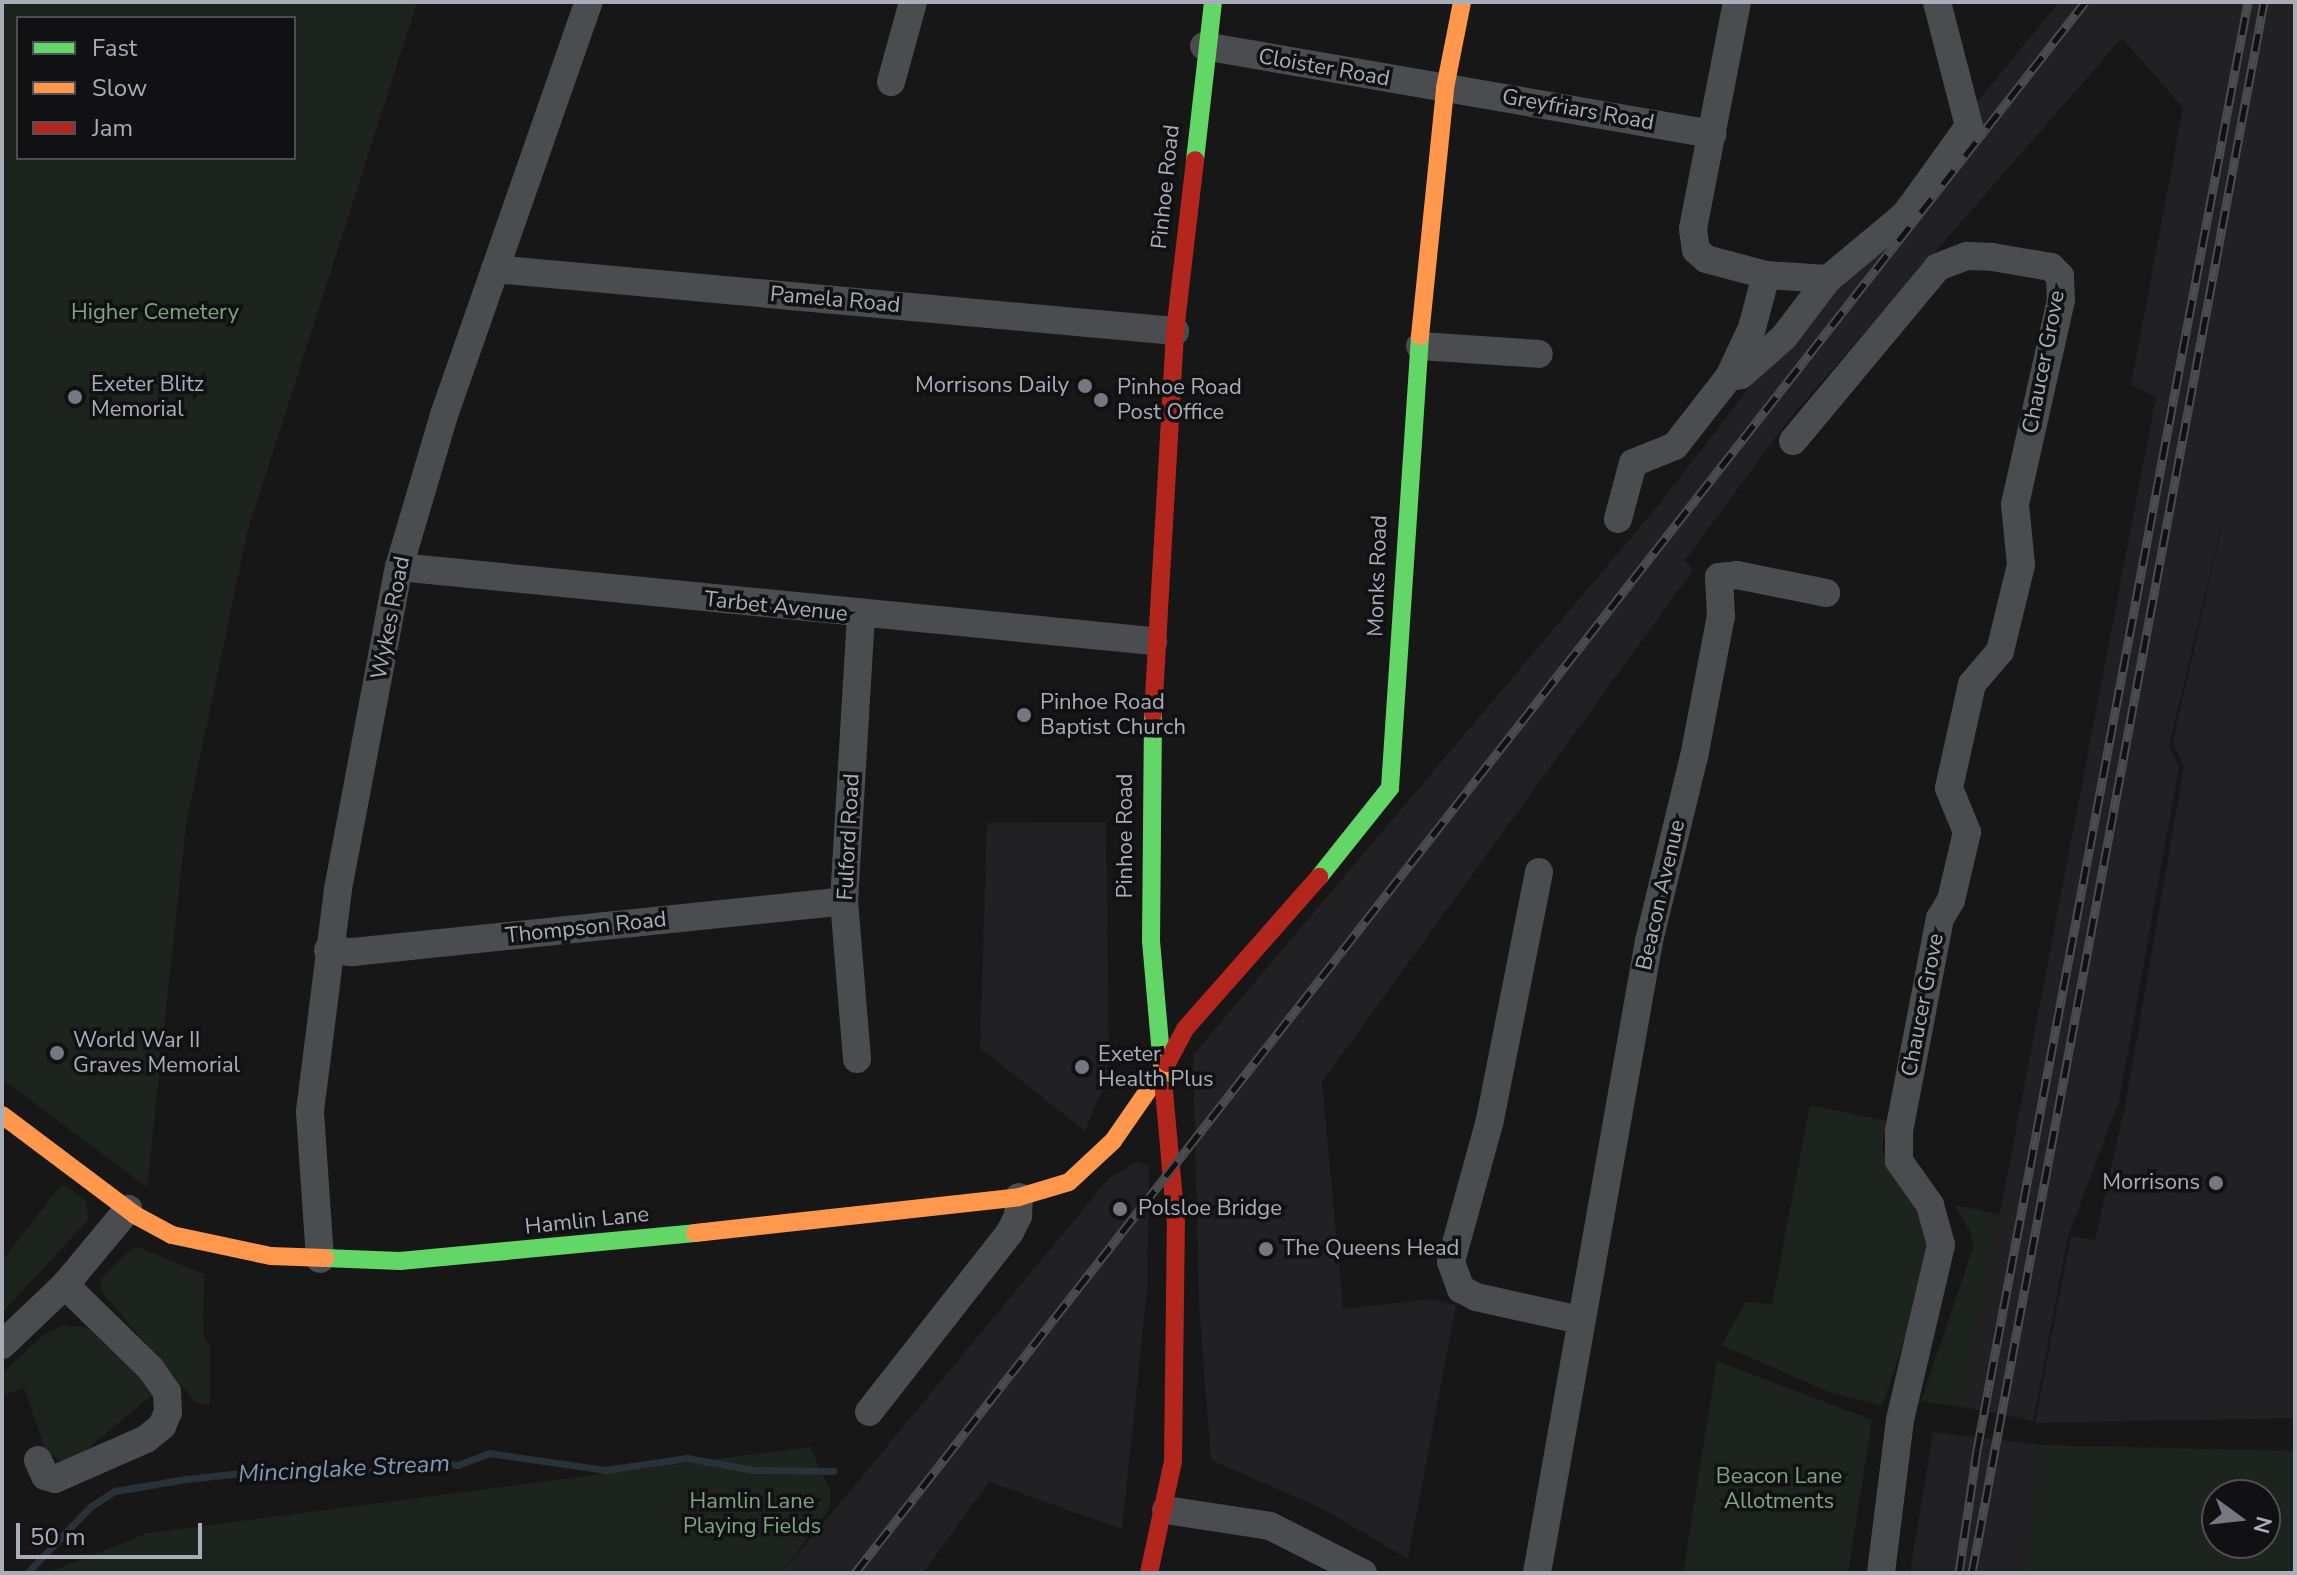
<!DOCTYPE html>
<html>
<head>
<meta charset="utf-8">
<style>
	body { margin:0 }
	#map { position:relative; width:2297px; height:1575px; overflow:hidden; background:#171717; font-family:"Nunito Sans",sans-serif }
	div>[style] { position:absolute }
	.built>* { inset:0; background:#212123 }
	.green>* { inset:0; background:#1d241e }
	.stream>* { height:7px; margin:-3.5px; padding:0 3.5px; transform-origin:3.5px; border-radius:3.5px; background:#2a3239 }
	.street>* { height:28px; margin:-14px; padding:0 14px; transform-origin:14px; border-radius:14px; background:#4b4c50 }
	.fast>* { height:18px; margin:-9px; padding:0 9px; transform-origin:9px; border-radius:9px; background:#63d668 }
	.slow>* { height:18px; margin:-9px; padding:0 9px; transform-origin:9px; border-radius:9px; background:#ff974d }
	.jam>* { height:18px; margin:-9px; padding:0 9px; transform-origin:9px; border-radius:9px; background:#b3261e }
	.rail>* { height:9px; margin-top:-4.5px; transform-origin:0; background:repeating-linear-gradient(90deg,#111113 0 18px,#4b4c4f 0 36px); box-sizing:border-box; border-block:2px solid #4b4c4f }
	.dots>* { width:22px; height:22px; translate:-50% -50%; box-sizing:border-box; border:4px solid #111113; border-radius:50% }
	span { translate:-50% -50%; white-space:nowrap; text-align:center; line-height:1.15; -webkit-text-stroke:7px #111113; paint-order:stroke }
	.street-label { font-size:22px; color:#a8adb8 }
	.park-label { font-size:22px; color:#7fa381 }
	.poi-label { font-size:22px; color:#a8adb8 }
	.left { translate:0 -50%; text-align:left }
	.right { translate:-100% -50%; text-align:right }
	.water-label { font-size:24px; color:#7f9bb3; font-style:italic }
	.frame { position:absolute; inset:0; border:4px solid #a8adb8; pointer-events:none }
	.legend { position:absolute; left:16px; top:16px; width:280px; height:144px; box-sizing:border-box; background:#111113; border:2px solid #4d4f55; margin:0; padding:10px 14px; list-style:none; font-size:24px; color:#a8adb8 }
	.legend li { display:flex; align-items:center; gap:16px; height:40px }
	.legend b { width:40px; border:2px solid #4d4f55 }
	.north { position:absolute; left:2201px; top:1479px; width:80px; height:80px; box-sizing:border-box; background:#111113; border:2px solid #4d4f55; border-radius:50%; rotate:105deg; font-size:22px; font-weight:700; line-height:32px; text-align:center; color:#a8adb8 }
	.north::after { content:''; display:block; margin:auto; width:28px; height:36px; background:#757880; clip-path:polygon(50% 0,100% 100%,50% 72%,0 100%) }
	.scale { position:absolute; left:16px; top:1523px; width:186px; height:36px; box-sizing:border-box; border:4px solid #a8adb8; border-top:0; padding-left:10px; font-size:24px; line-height:28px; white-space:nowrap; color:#a8adb8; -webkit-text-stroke:6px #111113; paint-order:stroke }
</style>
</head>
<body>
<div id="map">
	<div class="built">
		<div style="clip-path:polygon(2059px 2px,2295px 2px,2295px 1418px,2035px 1423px,2071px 1236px,2095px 1240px,2126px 1101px,2184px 767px,2173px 742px,2230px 489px,2169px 746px,2179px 767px,2119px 1101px,2068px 1237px,2033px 1421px,1963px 1407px,2156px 397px,2131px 385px,2183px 108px,2122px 38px,1790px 418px,1685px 560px,1693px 570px,1322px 1082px,1343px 1309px,1431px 1299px,1456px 1305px,1408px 1559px,1323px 1509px,1211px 1460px,1199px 1305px,1193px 1055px,1657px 507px,1850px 257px)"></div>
		<div style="clip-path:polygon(1106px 822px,1109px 1074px,1085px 1131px,980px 1048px,987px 823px)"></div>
		<div style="clip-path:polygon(1137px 1162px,1149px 1165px,1147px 1291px,1122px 1529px,989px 1482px,923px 1573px,782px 1573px,1109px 1178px)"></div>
		<div style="clip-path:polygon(1933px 1432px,2042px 1445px,2026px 1573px,1910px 1573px)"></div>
	</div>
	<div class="green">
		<div style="clip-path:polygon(evenodd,2px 2px,417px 2px,247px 533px,186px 824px,147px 1187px,2px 1079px,2px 2px,294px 18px,294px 158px,18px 158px,18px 18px,294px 18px)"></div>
		<div style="clip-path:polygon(1810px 1105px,1886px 1121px,1882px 1148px,1890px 1170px,1931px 1234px,1931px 1262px,1882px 1406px,1831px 1393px,1722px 1345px,1745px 1302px,1772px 1304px)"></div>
		<div style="clip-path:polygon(62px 1184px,86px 1200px,88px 1220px,2px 1313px,2px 1261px)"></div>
		<div style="clip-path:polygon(1954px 1205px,2001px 1215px,1963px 1407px,1921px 1401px,1973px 1248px,1971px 1233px)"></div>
		<div style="clip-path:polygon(135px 1246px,204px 1274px,203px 1336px,210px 1346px,210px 1405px,197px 1404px,102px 1292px,100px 1279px)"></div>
		<div style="clip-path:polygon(64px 1325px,88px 1328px,156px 1392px,75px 1459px,61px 1461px,45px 1449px,24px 1388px,2px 1395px,2px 1374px,43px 1335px)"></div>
		<div style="clip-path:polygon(1717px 1361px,1872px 1420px,1848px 1573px,1683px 1573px)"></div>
		<div style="clip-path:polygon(evenodd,2042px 1445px,2295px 1451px,2295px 1573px,2026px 1573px,2042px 1445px,2217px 1495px,2265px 1495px,2265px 1543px,2217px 1543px,2217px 1495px)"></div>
		<div style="clip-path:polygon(810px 1447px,830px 1490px,830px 1508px,782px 1573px,47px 1573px,148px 1533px)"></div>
	</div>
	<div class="stream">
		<div style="left:27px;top:1573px;width:91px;rotate:-46.3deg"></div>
		<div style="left:90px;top:1507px;width:30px;rotate:-33deg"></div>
		<div style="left:115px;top:1491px;width:72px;rotate:-9.6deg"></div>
		<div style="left:186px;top:1479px;width:112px;rotate:-6.2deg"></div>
		<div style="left:297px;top:1467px;width:74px;rotate:3.1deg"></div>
		<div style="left:371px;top:1471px;width:48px;rotate:-10.8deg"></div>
		<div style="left:418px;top:1462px;width:40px;rotate:4.3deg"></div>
		<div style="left:458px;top:1465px;width:33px;rotate:-21deg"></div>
		<div style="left:489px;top:1453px;width:117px;rotate:8.3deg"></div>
		<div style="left:605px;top:1470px;width:83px;rotate:-8.3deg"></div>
		<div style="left:687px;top:1458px;width:68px;rotate:10.2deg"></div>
		<div style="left:754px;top:1470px;width:79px;rotate:0.7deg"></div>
	</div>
	<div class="street">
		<div style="left:1737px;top:2px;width:231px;rotate:101deg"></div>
		<div style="left:1693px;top:229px;width:21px;rotate:82deg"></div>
		<div style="left:1696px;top:250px;width:13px;rotate:42deg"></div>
		<div style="left:1706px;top:259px;width:62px;rotate:14.9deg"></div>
		<div style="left:1766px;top:275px;width:62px;rotate:3.7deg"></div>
		<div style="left:1204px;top:46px;width:516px;rotate:9.83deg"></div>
		<div style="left:891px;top:82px;width:83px;rotate:-74.6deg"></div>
		<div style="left:495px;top:269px;width:683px;rotate:5.21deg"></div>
		<div style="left:1420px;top:346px;width:119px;rotate:3.8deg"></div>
		<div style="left:1729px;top:377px;width:12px;rotate:-9deg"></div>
		<div style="left:1741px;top:375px;width:57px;rotate:-41.5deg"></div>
		<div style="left:1784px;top:337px;width:73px;rotate:-52.8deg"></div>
		<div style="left:1828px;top:279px;width:102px;rotate:-39.8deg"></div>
		<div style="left:1906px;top:214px;width:108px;rotate:-54.4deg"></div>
		<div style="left:1969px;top:126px;width:128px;rotate:-104.5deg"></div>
		<div style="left:1793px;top:441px;width:226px;rotate:-50.2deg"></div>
		<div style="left:1938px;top:267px;width:31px;rotate:-21deg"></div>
		<div style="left:1967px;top:256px;width:25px;rotate:2deg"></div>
		<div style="left:1992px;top:257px;width:60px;rotate:9.6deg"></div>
		<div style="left:2051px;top:267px;width:13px;rotate:45deg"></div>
		<div style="left:2060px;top:276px;width:24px;rotate:88deg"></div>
		<div style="left:2061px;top:300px;width:209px;rotate:102.7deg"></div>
		<div style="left:2015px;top:504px;width:61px;rotate:84.4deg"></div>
		<div style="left:2021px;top:565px;width:89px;rotate:103.7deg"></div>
		<div style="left:2000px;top:651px;width:43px;rotate:130.3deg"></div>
		<div style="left:1972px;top:684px;width:107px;rotate:102.5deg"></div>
		<div style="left:1949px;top:788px;width:48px;rotate:67.8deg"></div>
		<div style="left:1967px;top:832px;width:70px;rotate:103.2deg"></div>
		<div style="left:1951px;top:900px;width:21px;rotate:121deg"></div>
		<div style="left:1940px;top:918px;width:216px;rotate:100.9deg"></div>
		<div style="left:1899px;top:1130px;width:31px;rotate:90deg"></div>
		<div style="left:1899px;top:1161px;width:54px;rotate:54.8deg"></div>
		<div style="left:1930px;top:1205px;width:41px;rotate:74.6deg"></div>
		<div style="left:1941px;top:1245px;width:180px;rotate:103.2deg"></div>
		<div style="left:1900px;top:1420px;width:154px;rotate:97.1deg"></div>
		<div style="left:1618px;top:519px;width:58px;rotate:-75deg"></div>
		<div style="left:1633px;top:463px;width:45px;rotate:-22deg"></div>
		<div style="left:1675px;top:446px;width:88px;rotate:-52deg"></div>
		<div style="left:1729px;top:377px;width:54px;rotate:-64.9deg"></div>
		<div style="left:1752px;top:328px;width:55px;rotate:-75.2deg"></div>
		<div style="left:399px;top:567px;width:758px;rotate:5.61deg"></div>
		<div style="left:1539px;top:872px;width:253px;rotate:101.2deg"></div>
		<div style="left:1490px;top:1120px;width:147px;rotate:105.4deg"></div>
		<div style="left:1451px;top:1262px;width:29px;rotate:70deg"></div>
		<div style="left:1461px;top:1289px;width:17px;rotate:28deg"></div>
		<div style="left:1476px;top:1297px;width:107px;rotate:12.5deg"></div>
		<div style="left:328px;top:950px;width:25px;rotate:5deg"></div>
		<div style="left:353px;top:952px;width:494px;rotate:-5.9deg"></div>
		<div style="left:857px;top:1059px;width:159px;rotate:-94.7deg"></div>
		<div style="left:844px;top:901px;width:286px;rotate:-86.6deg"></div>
		<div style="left:320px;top:1259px;width:148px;rotate:-93.9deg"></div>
		<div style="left:310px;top:1111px;width:224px;rotate:-82.8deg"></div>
		<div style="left:338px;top:889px;width:328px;rotate:-79.3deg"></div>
		<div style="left:399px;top:567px;width:159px;rotate:-73.5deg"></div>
		<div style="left:444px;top:415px;width:438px;rotate:-70.7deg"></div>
		<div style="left:2px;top:1345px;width:87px;rotate:-43.6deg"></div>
		<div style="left:65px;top:1285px;width:99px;rotate:-50.3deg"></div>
		<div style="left:869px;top:1412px;width:229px;rotate:-51.9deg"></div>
		<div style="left:1010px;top:1232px;width:18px;rotate:-63deg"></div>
		<div style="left:1018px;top:1216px;width:19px;rotate:-87deg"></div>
		<div style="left:38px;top:1460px;width:17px;rotate:66deg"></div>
		<div style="left:45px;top:1476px;width:10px;rotate:17deg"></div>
		<div style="left:55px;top:1479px;width:99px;rotate:-23.7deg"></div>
		<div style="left:146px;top:1439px;width:21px;rotate:-39deg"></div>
		<div style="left:162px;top:1426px;width:15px;rotate:-67deg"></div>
		<div style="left:168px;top:1412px;width:20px;rotate:-93deg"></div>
		<div style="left:167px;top:1392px;width:29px;rotate:-125deg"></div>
		<div style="left:150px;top:1368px;width:119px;rotate:-135.7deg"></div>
		<div style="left:1166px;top:1510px;width:105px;rotate:8.7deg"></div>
		<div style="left:1270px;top:1526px;width:104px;rotate:26.8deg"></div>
		<div style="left:1537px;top:1573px;width:642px;rotate:-79.95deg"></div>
		<div style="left:1649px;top:941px;width:189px;rotate:-76.3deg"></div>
		<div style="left:1694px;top:757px;width:144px;rotate:-79.2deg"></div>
		<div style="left:1721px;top:616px;width:39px;rotate:-93deg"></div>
		<div style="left:1719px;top:577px;width:18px;rotate:-6deg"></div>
		<div style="left:1737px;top:575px;width:91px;rotate:11.4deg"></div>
	</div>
	<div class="fast">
		<div style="left:1195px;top:160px;width:159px;rotate:-83.5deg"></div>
		<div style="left:1153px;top:714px;width:227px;rotate:90.5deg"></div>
		<div style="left:1151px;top:941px;width:150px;rotate:85deg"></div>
		<div style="left:1319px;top:877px;width:114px;rotate:-51.4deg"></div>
		<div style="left:1390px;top:788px;width:453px;rotate:-86.2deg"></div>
		<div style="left:325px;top:1258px;width:75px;rotate:2.3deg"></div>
		<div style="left:400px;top:1261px;width:296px;rotate:-5.4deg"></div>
	</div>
	<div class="slow">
		<div style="left:1420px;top:336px;width:249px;rotate:-84.2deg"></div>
		<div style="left:1445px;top:88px;width:88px;rotate:-78.8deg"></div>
		<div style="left:2px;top:1115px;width:166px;rotate:36.9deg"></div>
		<div style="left:135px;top:1215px;width:42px;rotate:28.4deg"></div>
		<div style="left:172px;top:1235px;width:101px;rotate:12deg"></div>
		<div style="left:271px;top:1256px;width:54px;rotate:2.1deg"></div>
		<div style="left:695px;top:1233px;width:326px;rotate:-6.3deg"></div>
		<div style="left:1019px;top:1197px;width:52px;rotate:-16.7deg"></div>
		<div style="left:1069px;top:1182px;width:60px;rotate:-43deg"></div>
		<div style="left:1113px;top:1141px;width:95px;rotate:-55.3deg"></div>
	</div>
	<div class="jam">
		<div style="left:1153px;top:714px;width:384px;rotate:-86.7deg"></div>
		<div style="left:1175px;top:331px;width:172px;rotate:-83.3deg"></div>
		<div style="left:1167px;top:1063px;width:38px;rotate:-62deg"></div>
		<div style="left:1185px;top:1029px;width:203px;rotate:-48.6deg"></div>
		<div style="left:1149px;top:1573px;width:115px;rotate:-77.9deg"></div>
		<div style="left:1173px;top:1461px;width:238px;rotate:-89.3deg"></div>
		<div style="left:1176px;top:1223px;width:134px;rotate:-95.2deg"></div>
	</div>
	<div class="rail">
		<div style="left:855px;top:1573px;width:1995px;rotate:-51.94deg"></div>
		<div style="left:1959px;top:1573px;width:124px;rotate:-81.7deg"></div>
		<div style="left:1977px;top:1450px;width:1473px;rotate:-79.4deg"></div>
		<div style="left:1972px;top:1573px;width:1598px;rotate:-79.47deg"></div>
	</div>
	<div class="dots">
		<div style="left:1085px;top:386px;background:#757880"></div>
		<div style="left:75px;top:397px;background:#757880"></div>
		<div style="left:1101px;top:400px;background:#757880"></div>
		<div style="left:1024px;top:715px;background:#757880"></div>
		<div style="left:57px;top:1053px;background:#757880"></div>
		<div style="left:1082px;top:1067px;background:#757880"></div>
		<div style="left:2216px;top:1183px;background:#757880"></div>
		<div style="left:1120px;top:1209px;background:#757880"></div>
		<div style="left:1266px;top:1249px;background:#757880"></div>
	</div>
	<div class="street-label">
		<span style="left:1324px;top:68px;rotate:10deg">Cloister Road</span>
		<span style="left:1578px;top:110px;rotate:10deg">Greyfriars Road</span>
		<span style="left:1166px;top:187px;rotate:-84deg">Pinhoe Road</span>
		<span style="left:835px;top:300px;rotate:5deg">Pamela Road</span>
		<span style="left:2044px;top:362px;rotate:-79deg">Chaucer Grove</span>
		<span style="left:1378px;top:576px;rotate:-88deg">Monks Road</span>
		<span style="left:776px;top:607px;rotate:6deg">Tarbet Avenue</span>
		<span style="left:391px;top:618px;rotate:-79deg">Wykes Road</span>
		<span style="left:1126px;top:836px;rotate:-90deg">Pinhoe Road</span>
		<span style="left:849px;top:837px;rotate:-87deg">Fulford Road</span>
		<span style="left:1661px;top:895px;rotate:-77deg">Beacon Avenue</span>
		<span style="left:586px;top:928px;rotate:-6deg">Thompson Road</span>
		<span style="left:1923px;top:1005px;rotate:-79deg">Chaucer Grove</span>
		<span style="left:587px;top:1221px;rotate:-6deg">Hamlin Lane</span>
	</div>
	<div class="park-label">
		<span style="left:155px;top:313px">Higher Cemetery</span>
		<span style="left:1779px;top:1489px">Beacon Lane<br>Allotments</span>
		<span style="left:752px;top:1514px">Hamlin Lane<br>Playing Fields</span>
	</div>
	<div class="poi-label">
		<span class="left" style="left:91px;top:397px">Exeter Blitz<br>Memorial</span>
		<span class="right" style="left:1069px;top:386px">Morrisons Daily</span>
		<span class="left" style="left:1117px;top:400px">Pinhoe Road<br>Post Office</span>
		<span class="left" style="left:1040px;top:715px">Pinhoe Road<br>Baptist Church</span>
		<span class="left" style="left:73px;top:1053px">World War II<br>Graves Memorial</span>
		<span class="left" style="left:1098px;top:1067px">Exeter<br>Health Plus</span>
		<span class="right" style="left:2200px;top:1183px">Morrisons</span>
		<span class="left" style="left:1138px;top:1209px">Polsloe Bridge</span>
		<span class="left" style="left:1282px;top:1249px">The Queens Head</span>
	</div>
	<div class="water-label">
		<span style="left:344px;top:1469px;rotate:-3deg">Mincinglake Stream</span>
	</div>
	<div class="frame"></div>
	<ul class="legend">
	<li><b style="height:10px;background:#63d668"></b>Fast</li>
	<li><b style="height:10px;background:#ff974d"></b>Slow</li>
	<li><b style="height:10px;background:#b3261e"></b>Jam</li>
	</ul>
	<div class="north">N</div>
	<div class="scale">50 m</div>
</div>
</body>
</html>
